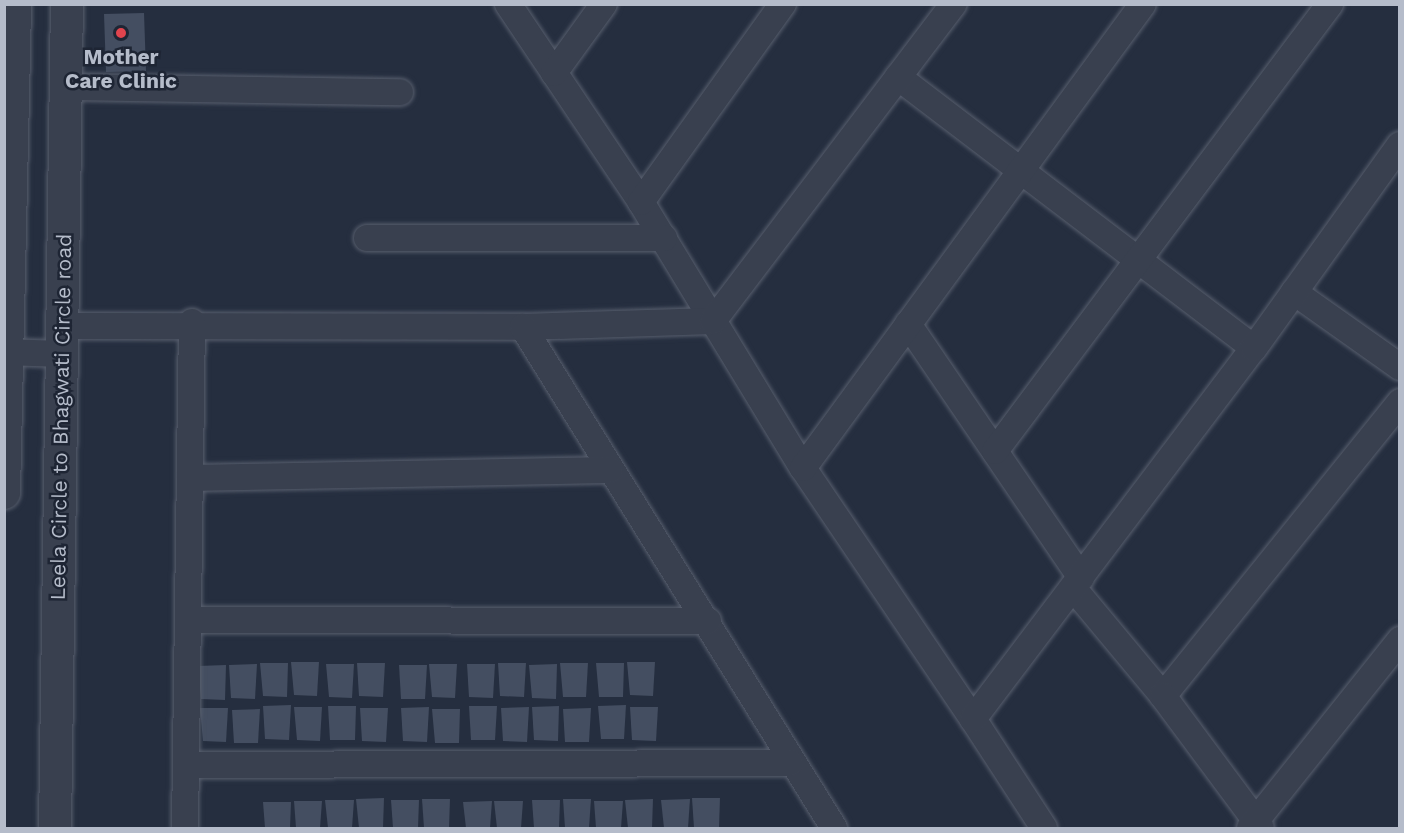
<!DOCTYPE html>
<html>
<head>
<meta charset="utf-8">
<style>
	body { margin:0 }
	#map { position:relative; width:1404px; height:833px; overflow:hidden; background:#252e3f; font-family:"Work Sans",sans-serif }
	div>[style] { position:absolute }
	.building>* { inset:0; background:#444e61 }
	.roads { filter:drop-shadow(0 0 2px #575e6d) drop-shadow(0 0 2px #575e6d) }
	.minor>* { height:26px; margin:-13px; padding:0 13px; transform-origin:13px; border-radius:13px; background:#39404f }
	.tertiary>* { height:32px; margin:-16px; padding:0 16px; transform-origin:16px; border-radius:16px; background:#39404f }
	.dots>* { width:16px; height:16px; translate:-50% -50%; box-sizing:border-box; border:3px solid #1e2534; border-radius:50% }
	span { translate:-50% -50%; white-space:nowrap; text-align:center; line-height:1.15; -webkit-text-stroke:5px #1e2534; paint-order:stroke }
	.poi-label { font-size:21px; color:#b5bcca; font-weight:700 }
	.street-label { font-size:21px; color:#b5bcca }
	.frame { position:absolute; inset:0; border:6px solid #b5bcca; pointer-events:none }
</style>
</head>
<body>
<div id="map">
	<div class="building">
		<div style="clip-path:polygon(144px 13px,146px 71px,106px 72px,104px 14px)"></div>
		<div style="clip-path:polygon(291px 662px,319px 662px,317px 696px,294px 695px)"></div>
		<div style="clip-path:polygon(627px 662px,655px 662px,653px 696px,630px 695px)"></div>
		<div style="clip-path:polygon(260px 663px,288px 663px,287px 697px,263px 696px)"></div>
		<div style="clip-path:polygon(357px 663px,385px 663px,383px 697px,359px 696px)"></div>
		<div style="clip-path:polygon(498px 663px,526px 663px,524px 697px,500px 696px)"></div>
		<div style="clip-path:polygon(560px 663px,588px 663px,586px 697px,563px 697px)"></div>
		<div style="clip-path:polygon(596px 663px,624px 663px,623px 697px,599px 697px)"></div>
		<div style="clip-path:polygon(257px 664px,255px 699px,231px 698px,229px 665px)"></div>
		<div style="clip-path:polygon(326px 664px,354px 664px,352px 698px,329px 697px)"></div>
		<div style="clip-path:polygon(429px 664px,457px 664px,455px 698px,432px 697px)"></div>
		<div style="clip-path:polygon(467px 664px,495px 664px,493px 698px,469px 697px)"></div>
		<div style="clip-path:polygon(557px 664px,556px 699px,532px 698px,529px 665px)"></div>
		<div style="clip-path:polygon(226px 665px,225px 700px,201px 699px,198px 666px)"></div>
		<div style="clip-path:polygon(399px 665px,427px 665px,425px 699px,401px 699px)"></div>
		<div style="clip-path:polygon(291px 705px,289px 740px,265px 739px,263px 706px)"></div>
		<div style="clip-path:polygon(626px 705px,624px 739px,601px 739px,598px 706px)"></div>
		<div style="clip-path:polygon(328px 706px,356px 706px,355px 740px,330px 740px)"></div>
		<div style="clip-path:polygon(469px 706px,497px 706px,495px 740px,471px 740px)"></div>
		<div style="clip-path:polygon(559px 706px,558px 741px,534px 740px,532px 707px)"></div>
		<div style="clip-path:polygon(294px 707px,322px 707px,320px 741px,297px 740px)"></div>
		<div style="clip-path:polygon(429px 707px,427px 742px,403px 741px,401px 708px)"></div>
		<div style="clip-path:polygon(529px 707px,527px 742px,503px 741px,501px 708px)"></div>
		<div style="clip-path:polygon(630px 707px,658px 707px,656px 741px,632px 740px)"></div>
		<div style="clip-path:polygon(200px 708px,228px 708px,226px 742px,203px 741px)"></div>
		<div style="clip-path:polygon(360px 708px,388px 708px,386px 742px,362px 741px)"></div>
		<div style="clip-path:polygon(591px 708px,589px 742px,565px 742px,563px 709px)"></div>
		<div style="clip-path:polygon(260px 709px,258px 743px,234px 743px,232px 710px)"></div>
		<div style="clip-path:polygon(432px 709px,460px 709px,459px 743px,435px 743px)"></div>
		<div style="clip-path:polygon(384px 798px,383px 828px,359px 828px,356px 799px)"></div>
		<div style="clip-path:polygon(692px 798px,720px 798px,719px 828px,694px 828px)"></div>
		<div style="clip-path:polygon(422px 799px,450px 799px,449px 828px,424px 828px)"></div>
		<div style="clip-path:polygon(563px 799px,591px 799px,589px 828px,565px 828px)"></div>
		<div style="clip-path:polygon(653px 799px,652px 828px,628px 828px,625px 800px)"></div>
		<div style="clip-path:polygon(690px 799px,688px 828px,664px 828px,661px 800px)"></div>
		<div style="clip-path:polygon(325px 800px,354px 800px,352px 828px,328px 828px)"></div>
		<div style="clip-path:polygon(391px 800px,419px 800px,418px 828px,393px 828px)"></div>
		<div style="clip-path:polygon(532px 800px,560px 800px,559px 828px,534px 828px)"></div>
		<div style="clip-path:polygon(294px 801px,322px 801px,320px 828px,296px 828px)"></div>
		<div style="clip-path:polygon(492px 801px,490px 828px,466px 828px,463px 802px)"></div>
		<div style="clip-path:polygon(494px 801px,523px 801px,521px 828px,497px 828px)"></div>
		<div style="clip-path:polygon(594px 801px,623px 801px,621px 828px,596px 828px)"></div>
		<div style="clip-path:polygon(263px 802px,291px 802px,290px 828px,265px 828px)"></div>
	</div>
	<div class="roads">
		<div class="minor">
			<div style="left:508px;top:4px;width:239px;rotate:56.1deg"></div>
			<div style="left:641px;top:202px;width:311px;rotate:58.7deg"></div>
			<div style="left:803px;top:468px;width:303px;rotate:55.9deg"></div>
			<div style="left:554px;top:73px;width:85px;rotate:-54.1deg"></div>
			<div style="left:898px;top:77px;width:447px;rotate:37.3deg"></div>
			<div style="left:66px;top:87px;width:334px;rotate:0.9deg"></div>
			<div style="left:641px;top:202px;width:244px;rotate:-54.4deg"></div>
			<div style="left:367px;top:238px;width:297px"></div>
			<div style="left:1294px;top:292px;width:130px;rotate:35.3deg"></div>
			<div style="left:908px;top:324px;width:307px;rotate:55.7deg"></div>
			<div style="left:63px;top:326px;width:460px;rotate:0.1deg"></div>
			<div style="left:523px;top:327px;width:190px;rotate:-1.8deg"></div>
			<div style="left:713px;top:321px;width:398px;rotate:-52.8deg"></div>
			<div style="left:523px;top:327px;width:590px;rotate:58.17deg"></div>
			<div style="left:4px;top:352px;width:58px;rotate:2deg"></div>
			<div style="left:995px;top:451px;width:559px;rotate:-53.15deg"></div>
			<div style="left:803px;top:468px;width:575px;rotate:-53.77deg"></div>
			<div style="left:190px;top:478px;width:420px;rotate:-1.1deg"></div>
			<div style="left:1074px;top:589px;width:139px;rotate:50.2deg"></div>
			<div style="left:1163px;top:696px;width:378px;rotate:-51.1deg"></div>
			<div style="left:188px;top:620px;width:520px;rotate:0.11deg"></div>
			<div style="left:1163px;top:696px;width:164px;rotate:53.4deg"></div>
			<div style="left:186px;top:765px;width:604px;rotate:-0.19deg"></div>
			<div style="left:185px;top:828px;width:506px;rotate:-89.21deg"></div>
			<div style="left:1044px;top:828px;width:130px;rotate:-123.1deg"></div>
			<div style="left:973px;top:719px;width:465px;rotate:-52.9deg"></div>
			<div style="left:1254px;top:348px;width:250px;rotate:-54.3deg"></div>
			<div style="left:1250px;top:828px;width:241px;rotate:-51.4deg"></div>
		</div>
		<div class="tertiary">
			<div style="left:4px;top:493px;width:489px;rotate:-88.7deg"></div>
			<div style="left:55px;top:828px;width:824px;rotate:-89.17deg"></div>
		</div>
	</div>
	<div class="dots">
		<div style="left:121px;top:33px;background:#e0444e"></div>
	</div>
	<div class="poi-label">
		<span style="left:121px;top:69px">Mother<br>Care Clinic</span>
	</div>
	<div class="street-label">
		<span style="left:61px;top:417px;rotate:-89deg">Leela Circle to Bhagwati Circle road</span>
	</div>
	<div class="frame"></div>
</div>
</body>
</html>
